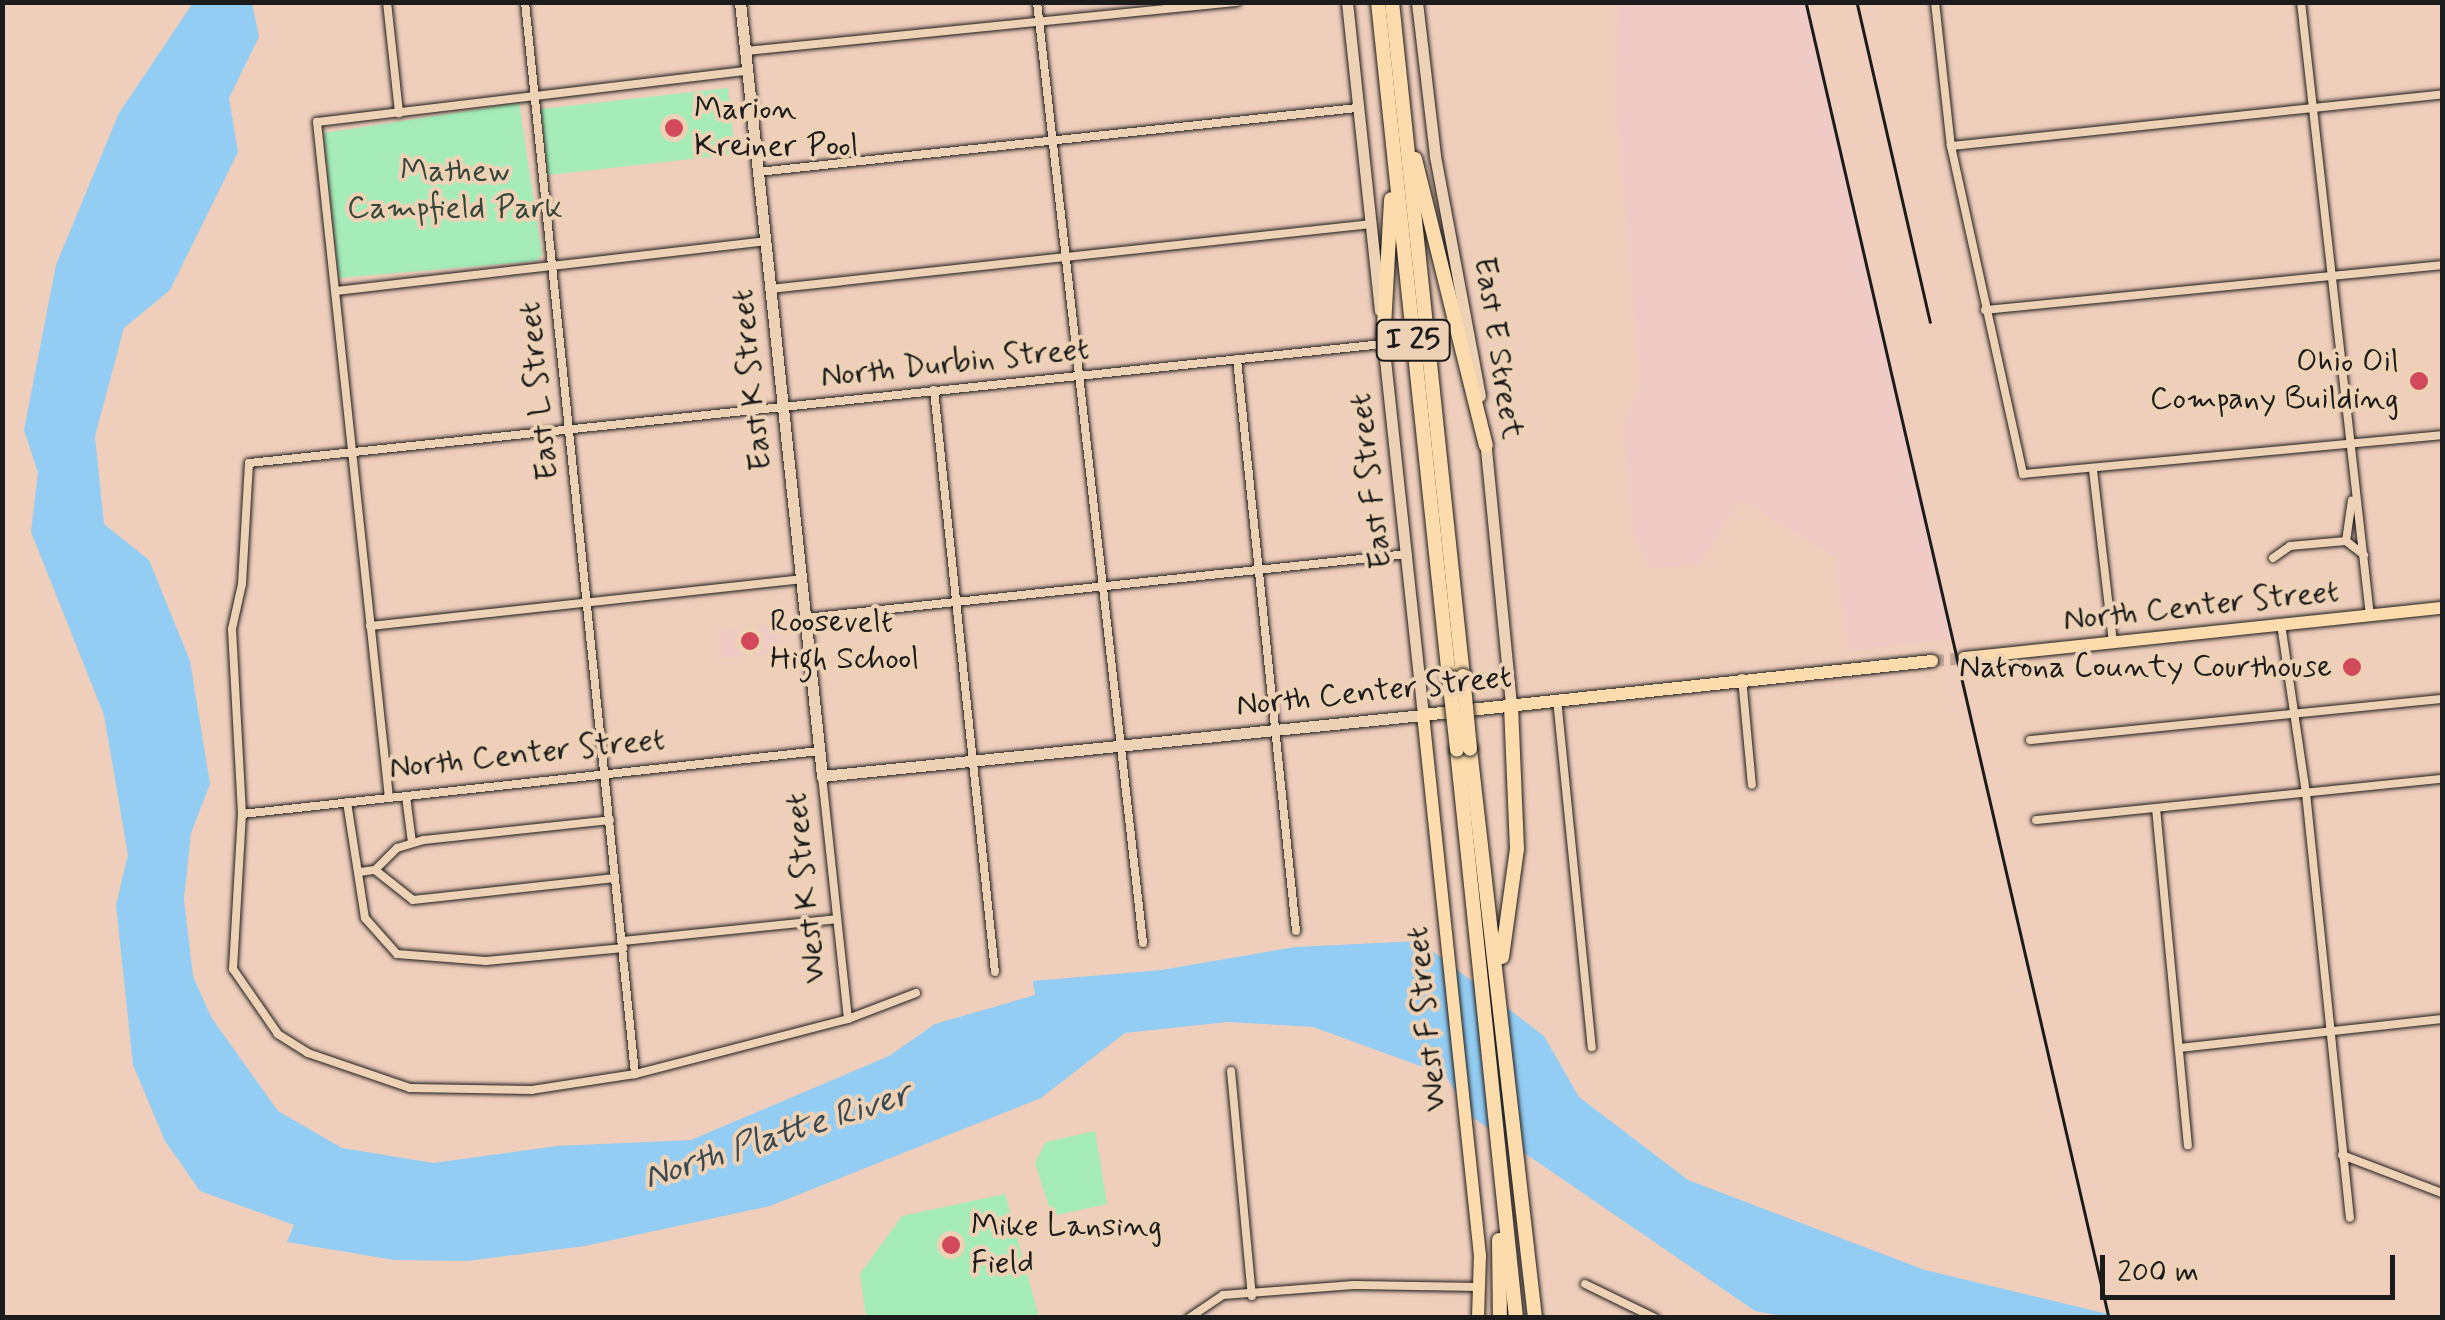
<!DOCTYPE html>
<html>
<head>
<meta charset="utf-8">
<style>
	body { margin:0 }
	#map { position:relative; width:2445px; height:1320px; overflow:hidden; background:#efcebc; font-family:Mynerve,sans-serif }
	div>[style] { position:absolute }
	.built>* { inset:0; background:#f0cac5 }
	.green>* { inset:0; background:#a5ecb9 }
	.water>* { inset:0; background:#94cdf3 }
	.primary-tunnel>* { height:12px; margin-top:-6px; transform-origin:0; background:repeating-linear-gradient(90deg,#c5aa9c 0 12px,transparent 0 18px) }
	.roads { filter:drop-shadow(0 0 2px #1c1c1c) drop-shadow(0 0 2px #1c1c1c) }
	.street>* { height:8px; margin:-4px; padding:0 4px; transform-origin:4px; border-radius:4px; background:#eed2b5 }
	.secondary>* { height:11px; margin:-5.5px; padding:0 5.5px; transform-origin:5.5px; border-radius:5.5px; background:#eed2b5 }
	.primary>* { height:12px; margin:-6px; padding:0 6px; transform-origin:6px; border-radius:6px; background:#fcdcac }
	.highway>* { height:14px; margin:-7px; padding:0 7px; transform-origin:7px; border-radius:7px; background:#fcdcac }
	.rail>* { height:2.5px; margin:-1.25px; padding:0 1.25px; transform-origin:1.25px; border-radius:1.25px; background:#1c1c1c }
	.bridges { filter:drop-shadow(0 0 2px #1c1c1c) drop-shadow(0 0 2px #1c1c1c) }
	.highway-bridge>* { height:14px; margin:-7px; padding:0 7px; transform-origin:7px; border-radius:7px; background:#fcdcac }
	.dots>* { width:28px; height:28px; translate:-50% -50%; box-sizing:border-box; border:5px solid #eed2b5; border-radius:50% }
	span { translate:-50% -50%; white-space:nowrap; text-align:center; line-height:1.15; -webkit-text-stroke:8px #eed2b5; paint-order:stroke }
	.shield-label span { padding:2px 8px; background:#eed2b5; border:2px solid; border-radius:8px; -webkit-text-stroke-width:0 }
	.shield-label { font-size:30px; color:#1c1c1c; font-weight:700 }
	.poi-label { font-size:32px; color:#1c1c1c }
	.left { translate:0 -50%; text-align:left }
	.right { translate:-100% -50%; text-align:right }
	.park-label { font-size:32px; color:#37463b }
	.street-label { font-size:32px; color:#1c1c1c }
	.water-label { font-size:35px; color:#3a4852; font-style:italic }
	.frame { position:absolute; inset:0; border:5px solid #1c1c1c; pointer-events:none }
	.scale { position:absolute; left:2100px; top:1255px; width:295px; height:45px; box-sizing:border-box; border:5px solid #1c1c1c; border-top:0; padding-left:12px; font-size:30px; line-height:35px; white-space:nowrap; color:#1c1c1c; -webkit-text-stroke:8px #eed2b5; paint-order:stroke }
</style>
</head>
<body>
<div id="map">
	<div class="built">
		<div style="clip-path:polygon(1619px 3px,1808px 3px,1953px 638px,1849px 651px,1835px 556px,1740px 499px,1698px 565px,1650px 569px,1634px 532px,1623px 427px,1641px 387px,1616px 104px)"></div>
		<div style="clip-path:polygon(777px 625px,780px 652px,723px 658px,720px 631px)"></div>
	</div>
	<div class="green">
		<div style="clip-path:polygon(728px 88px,735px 154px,548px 175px,541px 109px)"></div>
		<div style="clip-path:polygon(519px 103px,542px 255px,536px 261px,339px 278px,324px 133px)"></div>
		<div style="clip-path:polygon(1095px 1131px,1107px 1204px,1052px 1216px,1035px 1163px,1046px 1142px)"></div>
		<div style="clip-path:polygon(1005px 1194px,1039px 1317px,866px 1317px,860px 1274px,902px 1216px)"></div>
	</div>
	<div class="water">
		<div style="clip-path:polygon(193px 3px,252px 3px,259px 37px,229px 98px,238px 152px,170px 290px,124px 328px,95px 436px,104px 524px,149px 560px,190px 661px,210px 784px,191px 833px,184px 899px,193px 976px,211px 1017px,278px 1111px,342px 1148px,433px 1163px,557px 1146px,691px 1140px,889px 1056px,935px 1024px,1035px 995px,1033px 981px,1161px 970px,1295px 947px,1419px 941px,1544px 1036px,1579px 1097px,1688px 1180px,1925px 1270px,2120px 1317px,1792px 1318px,1755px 1311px,1472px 1117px,1445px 1075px,1313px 1027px,1227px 1022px,1125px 1033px,1041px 1098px,770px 1206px,585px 1246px,467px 1261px,394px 1260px,287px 1242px,294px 1225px,200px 1191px,165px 1141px,133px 1065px,116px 905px,128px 855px,104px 715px,31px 532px,38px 473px,24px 430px,56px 265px,119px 113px)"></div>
	</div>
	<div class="primary-tunnel">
		<div style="left:1932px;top:661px;width:32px;rotate:-5deg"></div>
	</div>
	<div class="roads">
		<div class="street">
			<div style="left:387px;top:2px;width:112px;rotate:83.8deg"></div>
			<div style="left:525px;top:2px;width:1078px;rotate:84.14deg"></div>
			<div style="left:1037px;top:2px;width:947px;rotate:83.57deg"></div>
			<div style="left:1935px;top:2px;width:145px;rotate:83.7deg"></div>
			<div style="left:1951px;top:146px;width:336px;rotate:77.6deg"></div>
			<div style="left:2023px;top:474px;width:421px;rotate:-5.3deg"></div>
			<div style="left:2301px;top:2px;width:618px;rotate:83.59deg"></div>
			<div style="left:745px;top:51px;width:494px;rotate:-5.7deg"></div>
			<div style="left:1951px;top:146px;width:494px;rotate:-6deg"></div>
			<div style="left:758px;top:172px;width:602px;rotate:-6.1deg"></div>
			<div style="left:770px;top:289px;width:605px;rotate:-6.17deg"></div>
			<div style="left:336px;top:291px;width:432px;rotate:-6.6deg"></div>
			<div style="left:1985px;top:310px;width:459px;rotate:-5.6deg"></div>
			<div style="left:1237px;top:359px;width:575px;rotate:84.11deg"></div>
			<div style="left:934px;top:390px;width:585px;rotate:84.02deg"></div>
			<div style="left:2093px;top:470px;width:173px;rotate:83.4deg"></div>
			<div style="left:2346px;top:541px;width:41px;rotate:-81.7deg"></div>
			<div style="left:2273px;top:558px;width:21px;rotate:-35deg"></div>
			<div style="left:2290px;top:546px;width:56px;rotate:-5.1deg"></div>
			<div style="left:2346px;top:541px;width:23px;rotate:38deg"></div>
			<div style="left:805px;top:618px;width:606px;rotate:-6.06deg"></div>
			<div style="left:2281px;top:624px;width:171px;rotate:81.6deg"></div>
			<div style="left:2306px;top:793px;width:427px;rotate:84.1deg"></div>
			<div style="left:370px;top:626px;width:434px;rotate:-6.2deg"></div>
			<div style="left:1742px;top:678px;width:107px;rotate:84.7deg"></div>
			<div style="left:1557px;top:699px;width:350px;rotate:84.3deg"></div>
			<div style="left:2030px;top:740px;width:414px;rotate:-5.7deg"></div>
			<div style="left:822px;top:776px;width:244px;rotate:83.9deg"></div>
			<div style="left:406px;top:796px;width:47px;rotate:82.7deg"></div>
			<div style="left:389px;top:798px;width:680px;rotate:-96.08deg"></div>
			<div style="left:317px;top:122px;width:433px;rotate:-6.8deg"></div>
			<div style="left:347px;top:802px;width:117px;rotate:81.2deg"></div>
			<div style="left:365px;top:918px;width:48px;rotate:48.4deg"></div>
			<div style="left:397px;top:954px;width:89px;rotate:4.5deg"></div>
			<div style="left:486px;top:961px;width:138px;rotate:-5.4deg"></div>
			<div style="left:2156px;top:808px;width:339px;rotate:84.6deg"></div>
			<div style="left:242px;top:814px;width:580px;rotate:-6.23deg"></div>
			<div style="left:2036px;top:820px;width:408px;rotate:-5.8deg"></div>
			<div style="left:375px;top:870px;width:31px;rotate:-45deg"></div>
			<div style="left:397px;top:848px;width:28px;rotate:-17deg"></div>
			<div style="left:424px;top:840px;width:187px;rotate:-6.1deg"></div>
			<div style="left:360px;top:872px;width:15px;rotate:-8deg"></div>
			<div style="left:375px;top:870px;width:48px;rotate:38.3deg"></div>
			<div style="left:413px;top:900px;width:203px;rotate:-6.2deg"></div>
			<div style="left:622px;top:941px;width:216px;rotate:-5.8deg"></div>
			<div style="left:916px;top:993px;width:73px;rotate:159.1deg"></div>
			<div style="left:848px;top:1019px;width:220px;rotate:165.5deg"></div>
			<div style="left:635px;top:1074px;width:104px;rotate:171.2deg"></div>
			<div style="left:532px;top:1090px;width:122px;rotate:-179.1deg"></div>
			<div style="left:410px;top:1088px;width:108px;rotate:-161.1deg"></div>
			<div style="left:308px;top:1053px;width:36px;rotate:-148deg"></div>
			<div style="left:278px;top:1034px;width:79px;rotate:-124.7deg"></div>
			<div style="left:233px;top:969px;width:155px;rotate:-86.7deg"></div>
			<div style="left:242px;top:814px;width:185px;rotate:-93.1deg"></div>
			<div style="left:232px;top:629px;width:46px;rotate:-77.5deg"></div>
			<div style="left:242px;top:584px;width:121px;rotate:-86.7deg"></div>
			<div style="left:249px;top:463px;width:1140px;rotate:-5.99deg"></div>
			<div style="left:2179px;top:1048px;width:265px;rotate:-6.3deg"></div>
			<div style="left:1231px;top:1071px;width:226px;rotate:84.7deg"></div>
			<div style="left:2342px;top:1155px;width:107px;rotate:20.8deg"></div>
			<div style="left:1585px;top:1284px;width:78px;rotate:25.9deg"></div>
			<div style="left:1189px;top:1318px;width:41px;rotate:-34.1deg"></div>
			<div style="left:1223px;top:1295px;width:131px;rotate:-4.4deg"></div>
			<div style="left:1354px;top:1285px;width:125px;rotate:0.9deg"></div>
		</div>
		<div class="secondary">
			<div style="left:740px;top:2px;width:778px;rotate:83.95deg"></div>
			<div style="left:822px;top:776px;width:604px;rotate:-5.8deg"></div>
			<div style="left:1423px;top:715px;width:379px;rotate:-96.1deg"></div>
			<div style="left:1347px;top:2px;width:310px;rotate:83.9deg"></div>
			<div style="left:1417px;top:2px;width:155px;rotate:83.3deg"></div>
			<div style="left:1435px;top:156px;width:244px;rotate:79.4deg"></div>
			<div style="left:1485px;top:439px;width:266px;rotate:84.4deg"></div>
		</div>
		<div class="primary">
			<div style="left:1964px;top:658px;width:481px;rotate:-6deg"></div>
			<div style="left:1478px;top:1318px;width:62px;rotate:-88.2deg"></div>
			<div style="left:1480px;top:1256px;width:544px;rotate:-96.01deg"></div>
			<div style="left:1423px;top:715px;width:512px;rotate:-6.06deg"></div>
		</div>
		<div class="highway">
			<div style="left:1378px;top:2px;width:679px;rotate:84deg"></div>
			<div style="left:1392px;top:2px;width:678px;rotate:83.99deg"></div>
			<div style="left:1415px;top:159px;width:295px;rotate:76.1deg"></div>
			<div style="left:1383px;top:344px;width:145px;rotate:-86.8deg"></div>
			<div style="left:1470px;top:749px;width:573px;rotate:83.48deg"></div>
			<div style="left:1457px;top:750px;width:571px;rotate:84.07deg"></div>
			<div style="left:1502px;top:957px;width:109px;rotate:-82.1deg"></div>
			<div style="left:1517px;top:849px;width:145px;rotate:-92.4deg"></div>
			<div style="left:1499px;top:1240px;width:78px;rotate:89.3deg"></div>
		</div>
	</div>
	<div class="rail">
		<div style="left:1806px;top:2px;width:1350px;rotate:77.03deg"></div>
		<div style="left:1857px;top:2px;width:328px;rotate:77.1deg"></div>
	</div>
	<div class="bridges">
		<div class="highway-bridge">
			<div style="left:1463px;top:676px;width:73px;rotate:84.5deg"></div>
			<div style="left:1449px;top:677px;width:73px;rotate:83.7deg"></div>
		</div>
	</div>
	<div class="dots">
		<div style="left:674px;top:128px;background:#d1495b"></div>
		<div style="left:2419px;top:381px;background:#d1495b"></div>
		<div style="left:750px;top:641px;background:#d1495b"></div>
		<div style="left:2352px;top:667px;background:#d1495b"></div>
		<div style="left:951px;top:1245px;background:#d1495b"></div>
	</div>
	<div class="shield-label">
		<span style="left:1413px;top:340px">I 25</span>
	</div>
	<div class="poi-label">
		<span class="left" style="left:694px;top:128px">Marion<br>Kreiner Pool</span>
		<span class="right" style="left:2399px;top:381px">Ohio Oil<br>Company Building</span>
		<span class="left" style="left:770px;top:641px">Roosevelt<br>High School</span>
		<span class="right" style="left:2332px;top:667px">Natrona County Courthouse</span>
		<span class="left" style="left:971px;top:1245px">Mike Lansing<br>Field</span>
	</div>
	<div class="park-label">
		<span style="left:455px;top:190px">Mathew<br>Campfield Park</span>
	</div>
	<div class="street-label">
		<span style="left:1498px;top:348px;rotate:81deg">East E Street</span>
		<span style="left:955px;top:363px;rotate:-6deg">North Durbin Street</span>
		<span style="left:752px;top:380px;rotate:-96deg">East K Street</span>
		<span style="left:539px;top:391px;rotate:-96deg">East L Street</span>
		<span style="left:1371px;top:481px;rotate:-97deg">East F Street</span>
		<span style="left:2201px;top:606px;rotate:-6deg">North Center Street</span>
		<span style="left:1374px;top:692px;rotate:-6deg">North Center Street</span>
		<span style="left:527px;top:754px;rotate:-6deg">North Center Street</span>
		<span style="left:806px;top:888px;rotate:-96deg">West K Street</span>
		<span style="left:1427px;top:1019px;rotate:-96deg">West F Street</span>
	</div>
	<div class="water-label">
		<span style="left:777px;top:1136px;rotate:-18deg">North Platte River</span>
	</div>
	<div class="frame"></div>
	<div class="scale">200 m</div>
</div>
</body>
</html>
